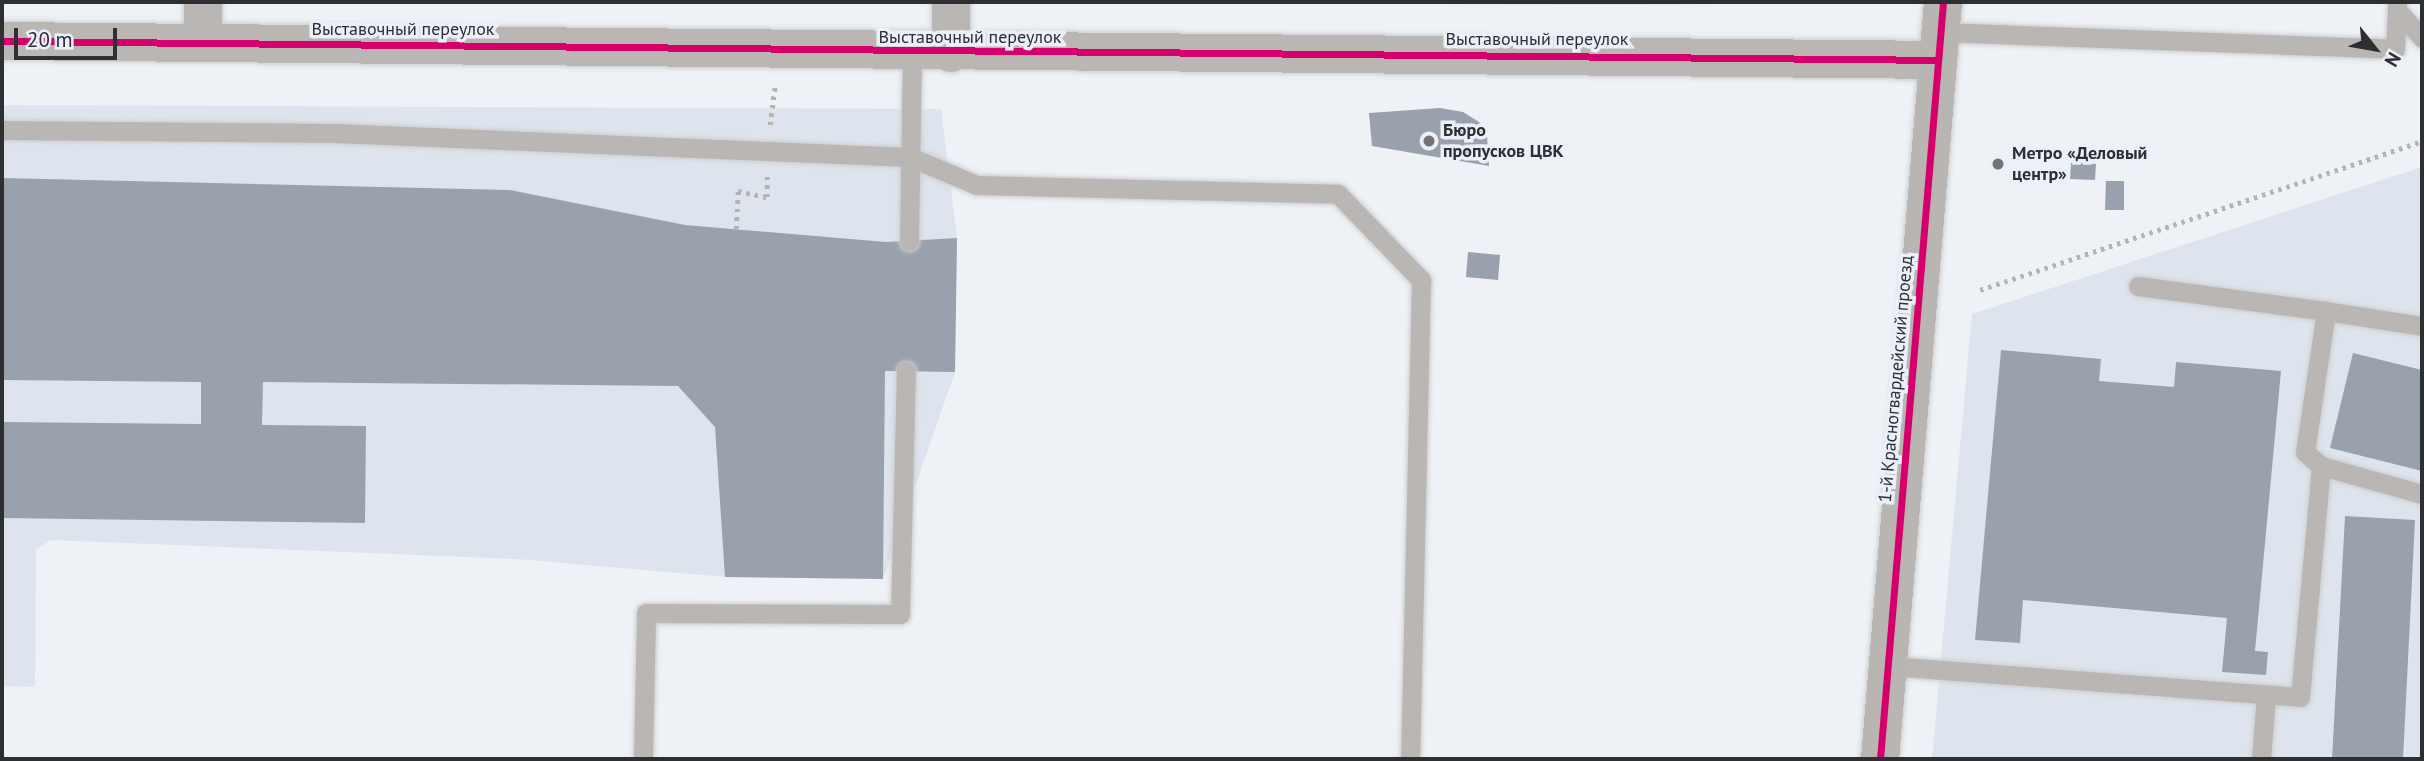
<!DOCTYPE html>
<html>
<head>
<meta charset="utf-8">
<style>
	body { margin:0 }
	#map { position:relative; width:2424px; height:761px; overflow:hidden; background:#eef1f5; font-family:"PT Sans",sans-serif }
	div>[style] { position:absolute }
	.built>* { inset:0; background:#dee4ed }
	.building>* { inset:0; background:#99a2ac }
	.path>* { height:4.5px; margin-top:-2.25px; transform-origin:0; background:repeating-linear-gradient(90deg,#b6b3b2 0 3.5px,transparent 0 8.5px) }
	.roads { filter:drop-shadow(0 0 2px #ccced1) drop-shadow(0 0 2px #ccced1) }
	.lane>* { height:19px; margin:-9.5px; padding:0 9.5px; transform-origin:9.5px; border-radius:9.5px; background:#bab6b4 }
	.street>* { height:38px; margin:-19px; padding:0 19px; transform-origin:19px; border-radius:19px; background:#bab6b4 }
	.secondary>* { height:38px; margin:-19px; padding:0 19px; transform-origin:19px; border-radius:19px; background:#b8b5b3 }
	.cycleway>* { height:7px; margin:-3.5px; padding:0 3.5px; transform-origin:3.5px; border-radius:3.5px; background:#d6006c }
	.dots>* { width:19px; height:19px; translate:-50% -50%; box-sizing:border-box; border:4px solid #ebf0f8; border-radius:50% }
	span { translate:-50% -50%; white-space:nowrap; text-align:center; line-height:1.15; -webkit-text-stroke:7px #ebf0f8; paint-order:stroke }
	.street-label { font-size:18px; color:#2d2f32 }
	.poi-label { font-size:18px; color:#2d2f32; font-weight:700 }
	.left { translate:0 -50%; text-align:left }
	.frame { position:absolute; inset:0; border:4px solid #2d2f32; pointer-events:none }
	.north { position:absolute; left:2340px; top:14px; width:70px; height:70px; -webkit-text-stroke:5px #ebf0f8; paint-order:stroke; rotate:121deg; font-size:19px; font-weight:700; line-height:28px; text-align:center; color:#2d2f32 }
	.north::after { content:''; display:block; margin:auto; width:24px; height:32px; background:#2d2f32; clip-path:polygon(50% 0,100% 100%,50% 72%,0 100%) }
	.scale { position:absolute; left:14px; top:28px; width:103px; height:32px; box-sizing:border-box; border:4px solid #2d2f32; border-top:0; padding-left:9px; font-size:21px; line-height:24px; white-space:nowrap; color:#2d2f32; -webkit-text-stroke:5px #ebf0f8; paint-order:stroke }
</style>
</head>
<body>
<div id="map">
	<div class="built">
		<div style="clip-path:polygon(1101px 2px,1889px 2px,1619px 5px)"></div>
		<div style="clip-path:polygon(2px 105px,941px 109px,957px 238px,955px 372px,883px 579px,725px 577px,517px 559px,51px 540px,36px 550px,35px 687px,2px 686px)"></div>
		<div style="clip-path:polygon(2422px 167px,2422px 759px,1932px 759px,1972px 314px)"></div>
	</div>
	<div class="building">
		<div style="clip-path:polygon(1440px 108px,1463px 112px,1479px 122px,1487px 135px,1489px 166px,1372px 146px,1369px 113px)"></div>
		<div style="clip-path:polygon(2071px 163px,2096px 164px,2095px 180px,2070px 179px)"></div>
		<div style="clip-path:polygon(2px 178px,510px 190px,685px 225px,886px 242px,957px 238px,955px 372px,885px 371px,883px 579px,725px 577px,715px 427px,678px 386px,263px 382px,262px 425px,366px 426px,365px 523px,2px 518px,2px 422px,201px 424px,201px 382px,2px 380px)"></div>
		<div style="clip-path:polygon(2106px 181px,2124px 181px,2124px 210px,2105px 210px)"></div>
		<div style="clip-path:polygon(1468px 252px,1500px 255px,1498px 280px,1466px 277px)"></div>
		<div style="clip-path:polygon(2001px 350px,2101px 359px,2099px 381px,2174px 387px,2176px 362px,2281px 371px,2255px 651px,2268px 652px,2266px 675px,2222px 672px,2227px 618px,2023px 600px,2020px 643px,1975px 640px)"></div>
		<div style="clip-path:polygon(2353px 353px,2422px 370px,2422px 471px,2330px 448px)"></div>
		<div style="clip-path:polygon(2345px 516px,2415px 520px,2403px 759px,2332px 759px)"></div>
	</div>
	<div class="path">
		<div style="left:770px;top:125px;width:39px;rotate:-83deg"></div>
		<div style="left:736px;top:229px;width:38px;rotate:-87deg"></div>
		<div style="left:738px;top:191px;width:30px;rotate:12deg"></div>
		<div style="left:767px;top:197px;width:21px;rotate:-90deg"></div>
		<div style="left:1980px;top:290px;width:466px;rotate:-18.6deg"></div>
	</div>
	<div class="roads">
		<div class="lane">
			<div style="left:2397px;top:3px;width:7px;rotate:90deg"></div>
			<div style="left:2397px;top:10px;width:38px;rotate:48deg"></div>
			<div style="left:1940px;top:32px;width:455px;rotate:2.1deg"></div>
			<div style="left:2395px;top:49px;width:39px;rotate:-87deg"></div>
			<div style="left:2px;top:130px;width:333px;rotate:0.5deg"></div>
			<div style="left:335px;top:133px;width:576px;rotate:2.39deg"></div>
			<div style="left:910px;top:157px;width:73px;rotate:22.7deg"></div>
			<div style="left:977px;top:185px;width:361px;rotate:1.4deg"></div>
			<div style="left:1338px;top:194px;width:120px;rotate:46deg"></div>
			<div style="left:1421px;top:280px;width:479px;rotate:91.3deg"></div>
			<div style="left:909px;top:241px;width:188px;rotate:-89.1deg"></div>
			<div style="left:2138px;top:286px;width:190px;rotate:7.6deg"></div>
			<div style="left:2321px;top:466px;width:21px;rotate:-139deg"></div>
			<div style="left:2305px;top:452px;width:143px;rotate:-81.5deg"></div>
			<div style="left:2326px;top:311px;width:97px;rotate:8.9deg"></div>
			<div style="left:1889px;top:666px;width:412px;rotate:4.3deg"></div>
			<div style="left:2300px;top:697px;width:232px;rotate:-84.8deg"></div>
			<div style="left:2321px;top:466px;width:105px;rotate:15.5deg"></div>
			<div style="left:643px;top:759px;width:146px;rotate:-88.8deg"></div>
			<div style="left:646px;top:613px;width:254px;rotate:0.2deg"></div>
			<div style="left:900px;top:614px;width:243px;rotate:-88.6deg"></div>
			<div style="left:2261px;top:759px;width:64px;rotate:-85.5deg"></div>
		</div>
		<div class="street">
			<div style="left:2px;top:41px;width:1935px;rotate:0.56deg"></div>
			<div style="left:203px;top:43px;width:41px;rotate:-90deg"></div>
			<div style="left:951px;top:53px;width:51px;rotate:-90deg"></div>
		</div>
		<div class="secondary">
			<div style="left:1880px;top:759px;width:760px;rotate:-85.24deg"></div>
		</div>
	</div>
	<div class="cycleway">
		<div style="left:2px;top:41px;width:1935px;rotate:0.56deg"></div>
		<div style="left:1880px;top:759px;width:760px;rotate:-85.24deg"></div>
	</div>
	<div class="dots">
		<div style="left:1429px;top:141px;background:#717376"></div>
		<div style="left:1998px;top:164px;background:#717376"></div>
	</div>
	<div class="street-label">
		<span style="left:403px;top:29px">Выставочный переулок</span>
		<span style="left:970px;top:37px">Выставочный переулок</span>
		<span style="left:1537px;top:39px">Выставочный переулок</span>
		<span style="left:1896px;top:379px;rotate:-85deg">1-й Красногвардейский проезд</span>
	</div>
	<div class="poi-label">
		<span class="left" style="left:1443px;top:141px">Бюро<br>пропусков ЦВК</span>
		<span class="left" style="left:2012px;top:164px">Метро «Деловый<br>центр»</span>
	</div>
	<div class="frame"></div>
	<div class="north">N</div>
	<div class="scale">20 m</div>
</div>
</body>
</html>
